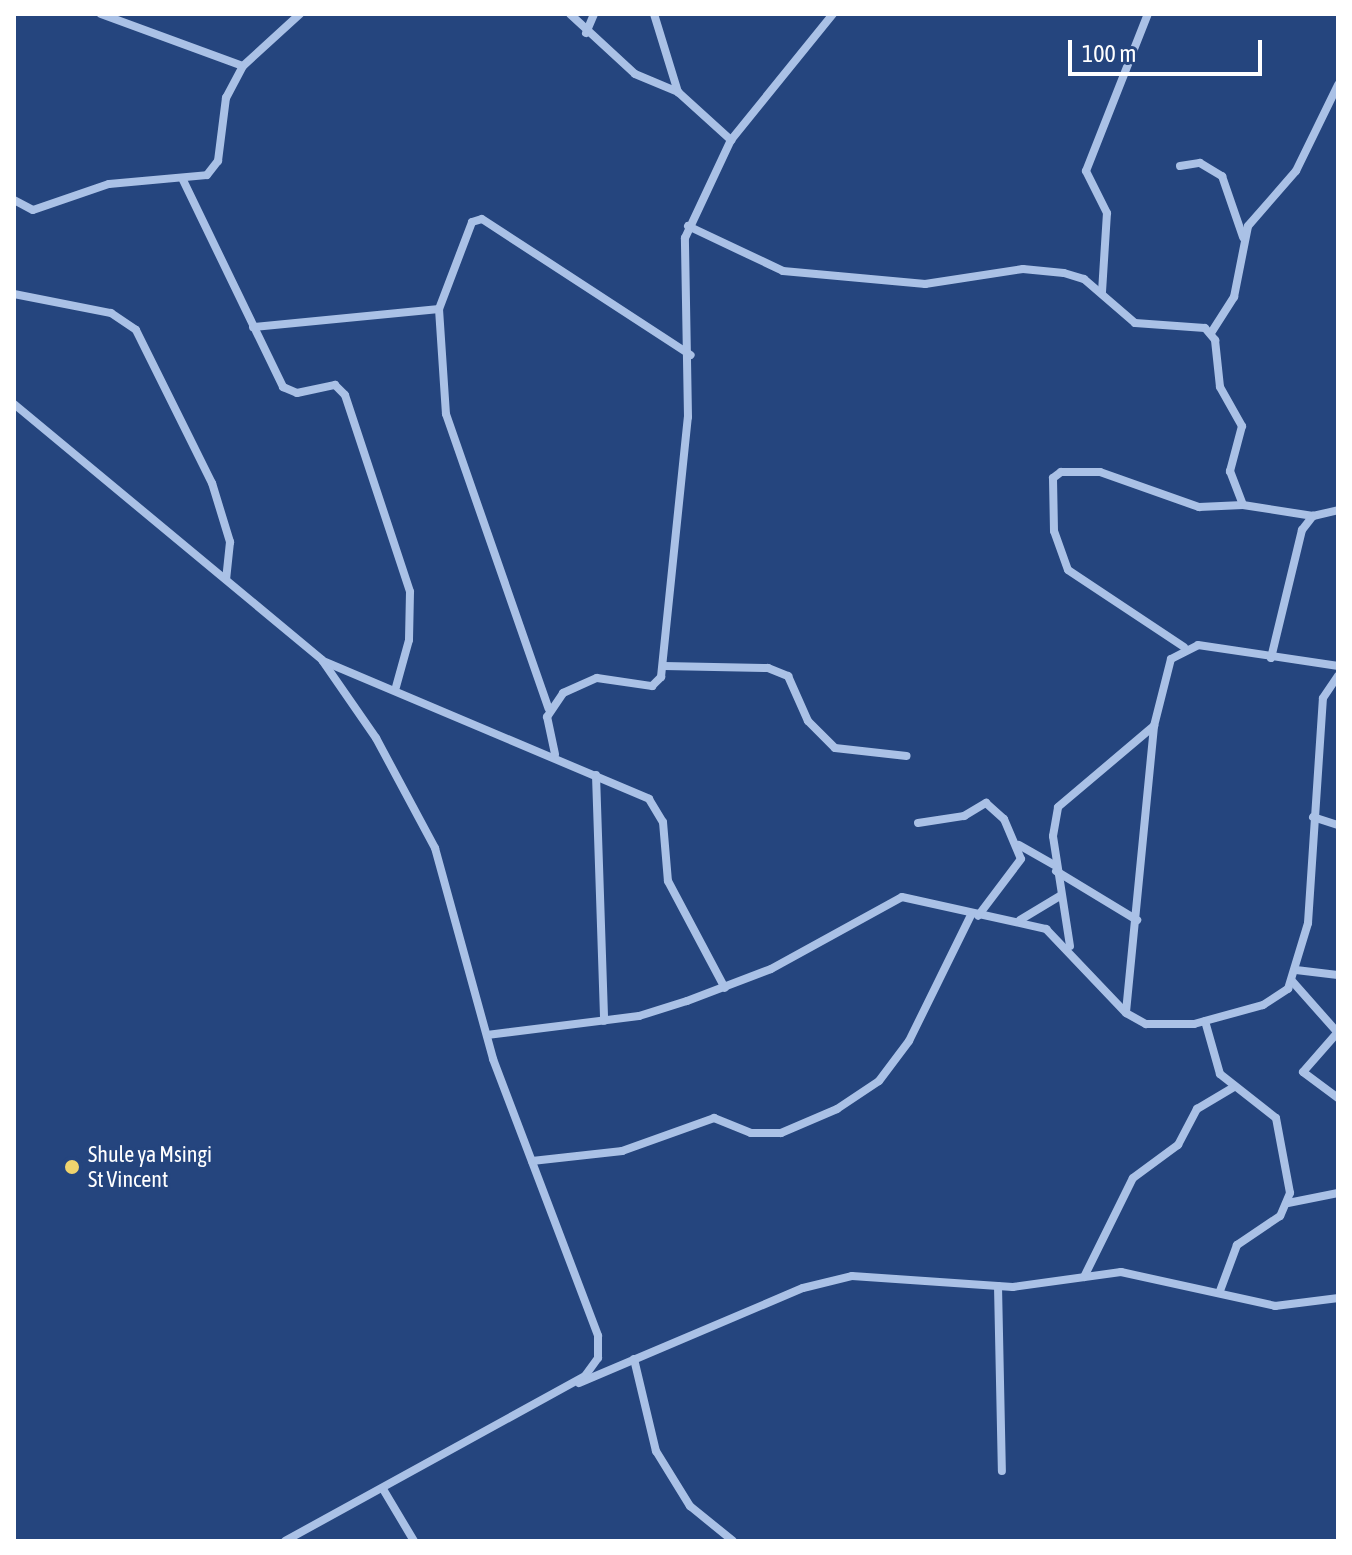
<!DOCTYPE html>
<html>
<head>
<meta charset="utf-8">
<style>
	body { margin:0 }
	#map { position:relative; width:1352px; height:1555px; overflow:hidden; background:#25457e; font-family:"Asap Condensed",sans-serif }
	div>[style] { position:absolute }
	.minor>* { height:8px; margin:-4px; padding:0 4px; transform-origin:4px; border-radius:4px; background:#aac1e6 }
	.dots>* { width:22px; height:22px; translate:-50% -50%; box-sizing:border-box; border:4px solid #25457e; border-radius:50% }
	span { translate:-50% -50%; white-space:nowrap; text-align:center; line-height:1.15; -webkit-text-stroke:6px #25457e; paint-order:stroke }
	.poi-label { font-size:22px; color:#fff }
	.left { translate:0 -50%; text-align:left }
	.frame { position:absolute; inset:0; border:16px solid #fff; pointer-events:none }
	.scale { position:absolute; left:1068px; top:40px; width:194px; height:36px; box-sizing:border-box; border:4px solid #fff; border-top:0; padding-left:10px; font-size:24px; line-height:28px; white-space:nowrap; color:#fff; -webkit-text-stroke:6px #25457e; paint-order:stroke }
</style>
</head>
<body>
<div id="map">
	<div class="minor">
		<div style="left:101px;top:14px;width:151px;rotate:20.1deg"></div>
		<div style="left:570px;top:14px;width:88px;rotate:42.7deg"></div>
		<div style="left:635px;top:74px;width:47px;rotate:22.7deg"></div>
		<div style="left:678px;top:92px;width:72px;rotate:42.2deg"></div>
		<div style="left:654px;top:14px;width:82px;rotate:72.9deg"></div>
		<div style="left:586px;top:33px;width:21px;rotate:-67deg"></div>
		<div style="left:1180px;top:166px;width:20px;rotate:-9deg"></div>
		<div style="left:1200px;top:163px;width:26px;rotate:31deg"></div>
		<div style="left:1222px;top:176px;width:65px;rotate:71deg"></div>
		<div style="left:183px;top:180px;width:230px;rotate:64.2deg"></div>
		<div style="left:283px;top:387px;width:15px;rotate:23deg"></div>
		<div style="left:297px;top:393px;width:39px;rotate:-12deg"></div>
		<div style="left:335px;top:385px;width:14px;rotate:45deg"></div>
		<div style="left:345px;top:395px;width:207px;rotate:71.7deg"></div>
		<div style="left:410px;top:592px;width:48px;rotate:91.2deg"></div>
		<div style="left:409px;top:640px;width:49px;rotate:105.5deg"></div>
		<div style="left:14px;top:200px;width:21px;rotate:28deg"></div>
		<div style="left:33px;top:210px;width:80px;rotate:-18.9deg"></div>
		<div style="left:109px;top:184px;width:98px;rotate:-5.2deg"></div>
		<div style="left:207px;top:175px;width:18px;rotate:-52deg"></div>
		<div style="left:218px;top:161px;width:64px;rotate:-82.8deg"></div>
		<div style="left:226px;top:98px;width:36px;rotate:-62deg"></div>
		<div style="left:243px;top:66px;width:77px;rotate:-42.4deg"></div>
		<div style="left:688px;top:226px;width:105px;rotate:25.3deg"></div>
		<div style="left:783px;top:271px;width:143px;rotate:5.2deg"></div>
		<div style="left:925px;top:284px;width:99px;rotate:-8.7deg"></div>
		<div style="left:1023px;top:269px;width:41px;rotate:5.6deg"></div>
		<div style="left:1064px;top:273px;width:21px;rotate:17deg"></div>
		<div style="left:1084px;top:279px;width:67px;rotate:40.8deg"></div>
		<div style="left:1135px;top:323px;width:70px;rotate:4.1deg"></div>
		<div style="left:1205px;top:328px;width:16px;rotate:50deg"></div>
		<div style="left:1215px;top:340px;width:47px;rotate:83.9deg"></div>
		<div style="left:1220px;top:387px;width:45px;rotate:60.6deg"></div>
		<div style="left:1242px;top:426px;width:47px;rotate:104.9deg"></div>
		<div style="left:1230px;top:471px;width:36px;rotate:69deg"></div>
		<div style="left:1102px;top:292px;width:79px;rotate:-86.4deg"></div>
		<div style="left:1107px;top:213px;width:47px;rotate:-116.6deg"></div>
		<div style="left:1086px;top:171px;width:169px;rotate:-68.5deg"></div>
		<div style="left:14px;top:294px;width:99px;rotate:11.1deg"></div>
		<div style="left:111px;top:313px;width:30px;rotate:34deg"></div>
		<div style="left:136px;top:330px;width:171px;rotate:63.6deg"></div>
		<div style="left:212px;top:483px;width:62px;rotate:73deg"></div>
		<div style="left:230px;top:542px;width:37px;rotate:96deg"></div>
		<div style="left:439px;top:309px;width:105px;rotate:86.2deg"></div>
		<div style="left:446px;top:414px;width:312px;rotate:70.8deg"></div>
		<div style="left:253px;top:327px;width:187px;rotate:-5.5deg"></div>
		<div style="left:439px;top:309px;width:93px;rotate:-69.2deg"></div>
		<div style="left:472px;top:222px;width:10px;rotate:-17deg"></div>
		<div style="left:482px;top:219px;width:249px;rotate:33.1deg"></div>
		<div style="left:1211px;top:333px;width:43px;rotate:-57.4deg"></div>
		<div style="left:1234px;top:297px;width:72px;rotate:-78.8deg"></div>
		<div style="left:1248px;top:226px;width:73px;rotate:-48.9deg"></div>
		<div style="left:1296px;top:171px;width:96px;rotate:-64deg"></div>
		<div style="left:14px;top:404px;width:400px;rotate:39.7deg"></div>
		<div style="left:322px;top:660px;width:95px;rotate:55.3deg"></div>
		<div style="left:376px;top:738px;width:125px;rotate:61.8deg"></div>
		<div style="left:435px;top:848px;width:219px;rotate:74.6deg"></div>
		<div style="left:493px;top:1059px;width:296px;rotate:69.2deg"></div>
		<div style="left:598px;top:1336px;width:22px;rotate:90deg"></div>
		<div style="left:598px;top:1358px;width:22px;rotate:126deg"></div>
		<div style="left:585px;top:1376px;width:342px;rotate:151.2deg"></div>
		<div style="left:1184px;top:647px;width:139px;rotate:-146.4deg"></div>
		<div style="left:1068px;top:570px;width:41px;rotate:-109.7deg"></div>
		<div style="left:1054px;top:531px;width:53px;rotate:-91.1deg"></div>
		<div style="left:1053px;top:478px;width:10px;rotate:-37deg"></div>
		<div style="left:1061px;top:472px;width:39px"></div>
		<div style="left:1100px;top:472px;width:105px;rotate:19.5deg"></div>
		<div style="left:1199px;top:507px;width:44px;rotate:-2.6deg"></div>
		<div style="left:1243px;top:505px;width:71px;rotate:8.9deg"></div>
		<div style="left:1271px;top:658px;width:132px;rotate:-76.4deg"></div>
		<div style="left:1302px;top:530px;width:18px;rotate:-52deg"></div>
		<div style="left:1313px;top:516px;width:26px;rotate:-13deg"></div>
		<div style="left:323px;top:661px;width:354px;rotate:22.9deg"></div>
		<div style="left:649px;top:799px;width:27px;rotate:59deg"></div>
		<div style="left:663px;top:822px;width:59px;rotate:85.2deg"></div>
		<div style="left:668px;top:881px;width:121px;rotate:62deg"></div>
		<div style="left:664px;top:666px;width:104px;rotate:1.1deg"></div>
		<div style="left:768px;top:668px;width:22px;rotate:22deg"></div>
		<div style="left:788px;top:676px;width:49px;rotate:66deg"></div>
		<div style="left:808px;top:721px;width:38px;rotate:45deg"></div>
		<div style="left:835px;top:748px;width:72px;rotate:6.3deg"></div>
		<div style="left:555px;top:754px;width:38px;rotate:-102deg"></div>
		<div style="left:547px;top:717px;width:29px;rotate:-56deg"></div>
		<div style="left:563px;top:693px;width:37px;rotate:-24deg"></div>
		<div style="left:597px;top:678px;width:56px;rotate:8.3deg"></div>
		<div style="left:652px;top:686px;width:13px;rotate:-45deg"></div>
		<div style="left:661px;top:677px;width:261px;rotate:-84.1deg"></div>
		<div style="left:688px;top:417px;width:179px;rotate:-91deg"></div>
		<div style="left:685px;top:238px;width:108px;rotate:-64.9deg"></div>
		<div style="left:731px;top:140px;width:162px;rotate:-51deg"></div>
		<div style="left:596px;top:775px;width:246px;rotate:88.1deg"></div>
		<div style="left:1313px;top:817px;width:26px;rotate:18deg"></div>
		<div style="left:918px;top:823px;width:47px;rotate:-8.7deg"></div>
		<div style="left:964px;top:816px;width:26px;rotate:-31deg"></div>
		<div style="left:986px;top:803px;width:24px;rotate:42deg"></div>
		<div style="left:1004px;top:819px;width:43px;rotate:67deg"></div>
		<div style="left:1021px;top:859px;width:71px;rotate:127deg"></div>
		<div style="left:1019px;top:845px;width:43px;rotate:29.6deg"></div>
		<div style="left:1056px;top:871px;width:95px;rotate:31.2deg"></div>
		<div style="left:1020px;top:920px;width:47px;rotate:-31deg"></div>
		<div style="left:1070px;top:946px;width:111px;rotate:-98.8deg"></div>
		<div style="left:1053px;top:836px;width:29px;rotate:-80deg"></div>
		<div style="left:1058px;top:807px;width:126px;rotate:-40.2deg"></div>
		<div style="left:1296px;top:970px;width:42px;rotate:6.8deg"></div>
		<div style="left:1292px;top:981px;width:69px;rotate:48.5deg"></div>
		<div style="left:1126px;top:1012px;width:287px;rotate:-84.4deg"></div>
		<div style="left:1154px;top:726px;width:69px;rotate:-75.8deg"></div>
		<div style="left:1171px;top:659px;width:30px;rotate:-27deg"></div>
		<div style="left:1198px;top:645px;width:142px;rotate:8.5deg"></div>
		<div style="left:1205px;top:1021px;width:55px;rotate:74.2deg"></div>
		<div style="left:1220px;top:1074px;width:71px;rotate:38.2deg"></div>
		<div style="left:1276px;top:1118px;width:76px;rotate:79.4deg"></div>
		<div style="left:1290px;top:1193px;width:25px;rotate:113deg"></div>
		<div style="left:1280px;top:1216px;width:52px;rotate:146deg"></div>
		<div style="left:1237px;top:1245px;width:49px;rotate:110.3deg"></div>
		<div style="left:1338px;top:1032px;width:53px;rotate:131.2deg"></div>
		<div style="left:1303px;top:1072px;width:44px;rotate:36.6deg"></div>
		<div style="left:487px;top:1035px;width:153px;rotate:-7.1deg"></div>
		<div style="left:639px;top:1016px;width:50px;rotate:-17.4deg"></div>
		<div style="left:687px;top:1001px;width:90px;rotate:-20.9deg"></div>
		<div style="left:771px;top:969px;width:149px;rotate:-28.8deg"></div>
		<div style="left:902px;top:897px;width:148px;rotate:12.5deg"></div>
		<div style="left:1046px;top:929px;width:116px;rotate:46.4deg"></div>
		<div style="left:1126px;top:1013px;width:23px;rotate:29deg"></div>
		<div style="left:1146px;top:1024px;width:48px"></div>
		<div style="left:1194px;top:1024px;width:72px;rotate:-15.4deg"></div>
		<div style="left:1263px;top:1005px;width:30px;rotate:-33deg"></div>
		<div style="left:1288px;top:989px;width:69px;rotate:-73.1deg"></div>
		<div style="left:1308px;top:923px;width:225px;rotate:-86.2deg"></div>
		<div style="left:1323px;top:698px;width:27px;rotate:-56deg"></div>
		<div style="left:532px;top:1161px;width:91px;rotate:-6.3deg"></div>
		<div style="left:622px;top:1151px;width:98px;rotate:-19.7deg"></div>
		<div style="left:714px;top:1118px;width:40px;rotate:22deg"></div>
		<div style="left:751px;top:1133px;width:30px"></div>
		<div style="left:781px;top:1133px;width:61px;rotate:-23.2deg"></div>
		<div style="left:837px;top:1109px;width:50px;rotate:-33.7deg"></div>
		<div style="left:879px;top:1081px;width:50px;rotate:-53.1deg"></div>
		<div style="left:909px;top:1041px;width:140px;rotate:-63.8deg"></div>
		<div style="left:1288px;top:1203px;width:51px;rotate:-11.3deg"></div>
		<div style="left:1084px;top:1277px;width:110px;rotate:-63.7deg"></div>
		<div style="left:1133px;top:1178px;width:56px;rotate:-36.3deg"></div>
		<div style="left:1178px;top:1145px;width:41px;rotate:-62.2deg"></div>
		<div style="left:1197px;top:1109px;width:43px;rotate:-30.7deg"></div>
		<div style="left:998px;top:1286px;width:185px;rotate:88.8deg"></div>
		<div style="left:634px;top:1359px;width:95px;rotate:76.6deg"></div>
		<div style="left:656px;top:1451px;width:65px;rotate:58.3deg"></div>
		<div style="left:690px;top:1506px;width:55px;rotate:39.1deg"></div>
		<div style="left:579px;top:1383px;width:243px;rotate:-23deg"></div>
		<div style="left:803px;top:1288px;width:50px;rotate:-13.8deg"></div>
		<div style="left:852px;top:1276px;width:161px;rotate:3.9deg"></div>
		<div style="left:1013px;top:1287px;width:109px;rotate:-7.9deg"></div>
		<div style="left:1121px;top:1272px;width:158px;rotate:12.4deg"></div>
		<div style="left:1275px;top:1306px;width:64px;rotate:-7.2deg"></div>
		<div style="left:383px;top:1489px;width:61px;rotate:59.2deg"></div>
	</div>
	<div class="dots">
		<div style="left:72px;top:1167px;background:#f0d46e"></div>
	</div>
	<div class="poi-label">
		<span class="left" style="left:88px;top:1167px">Shule ya Msingi<br>St Vincent</span>
	</div>
	<div class="frame"></div>
	<div class="scale">100 m</div>
</div>
</body>
</html>
